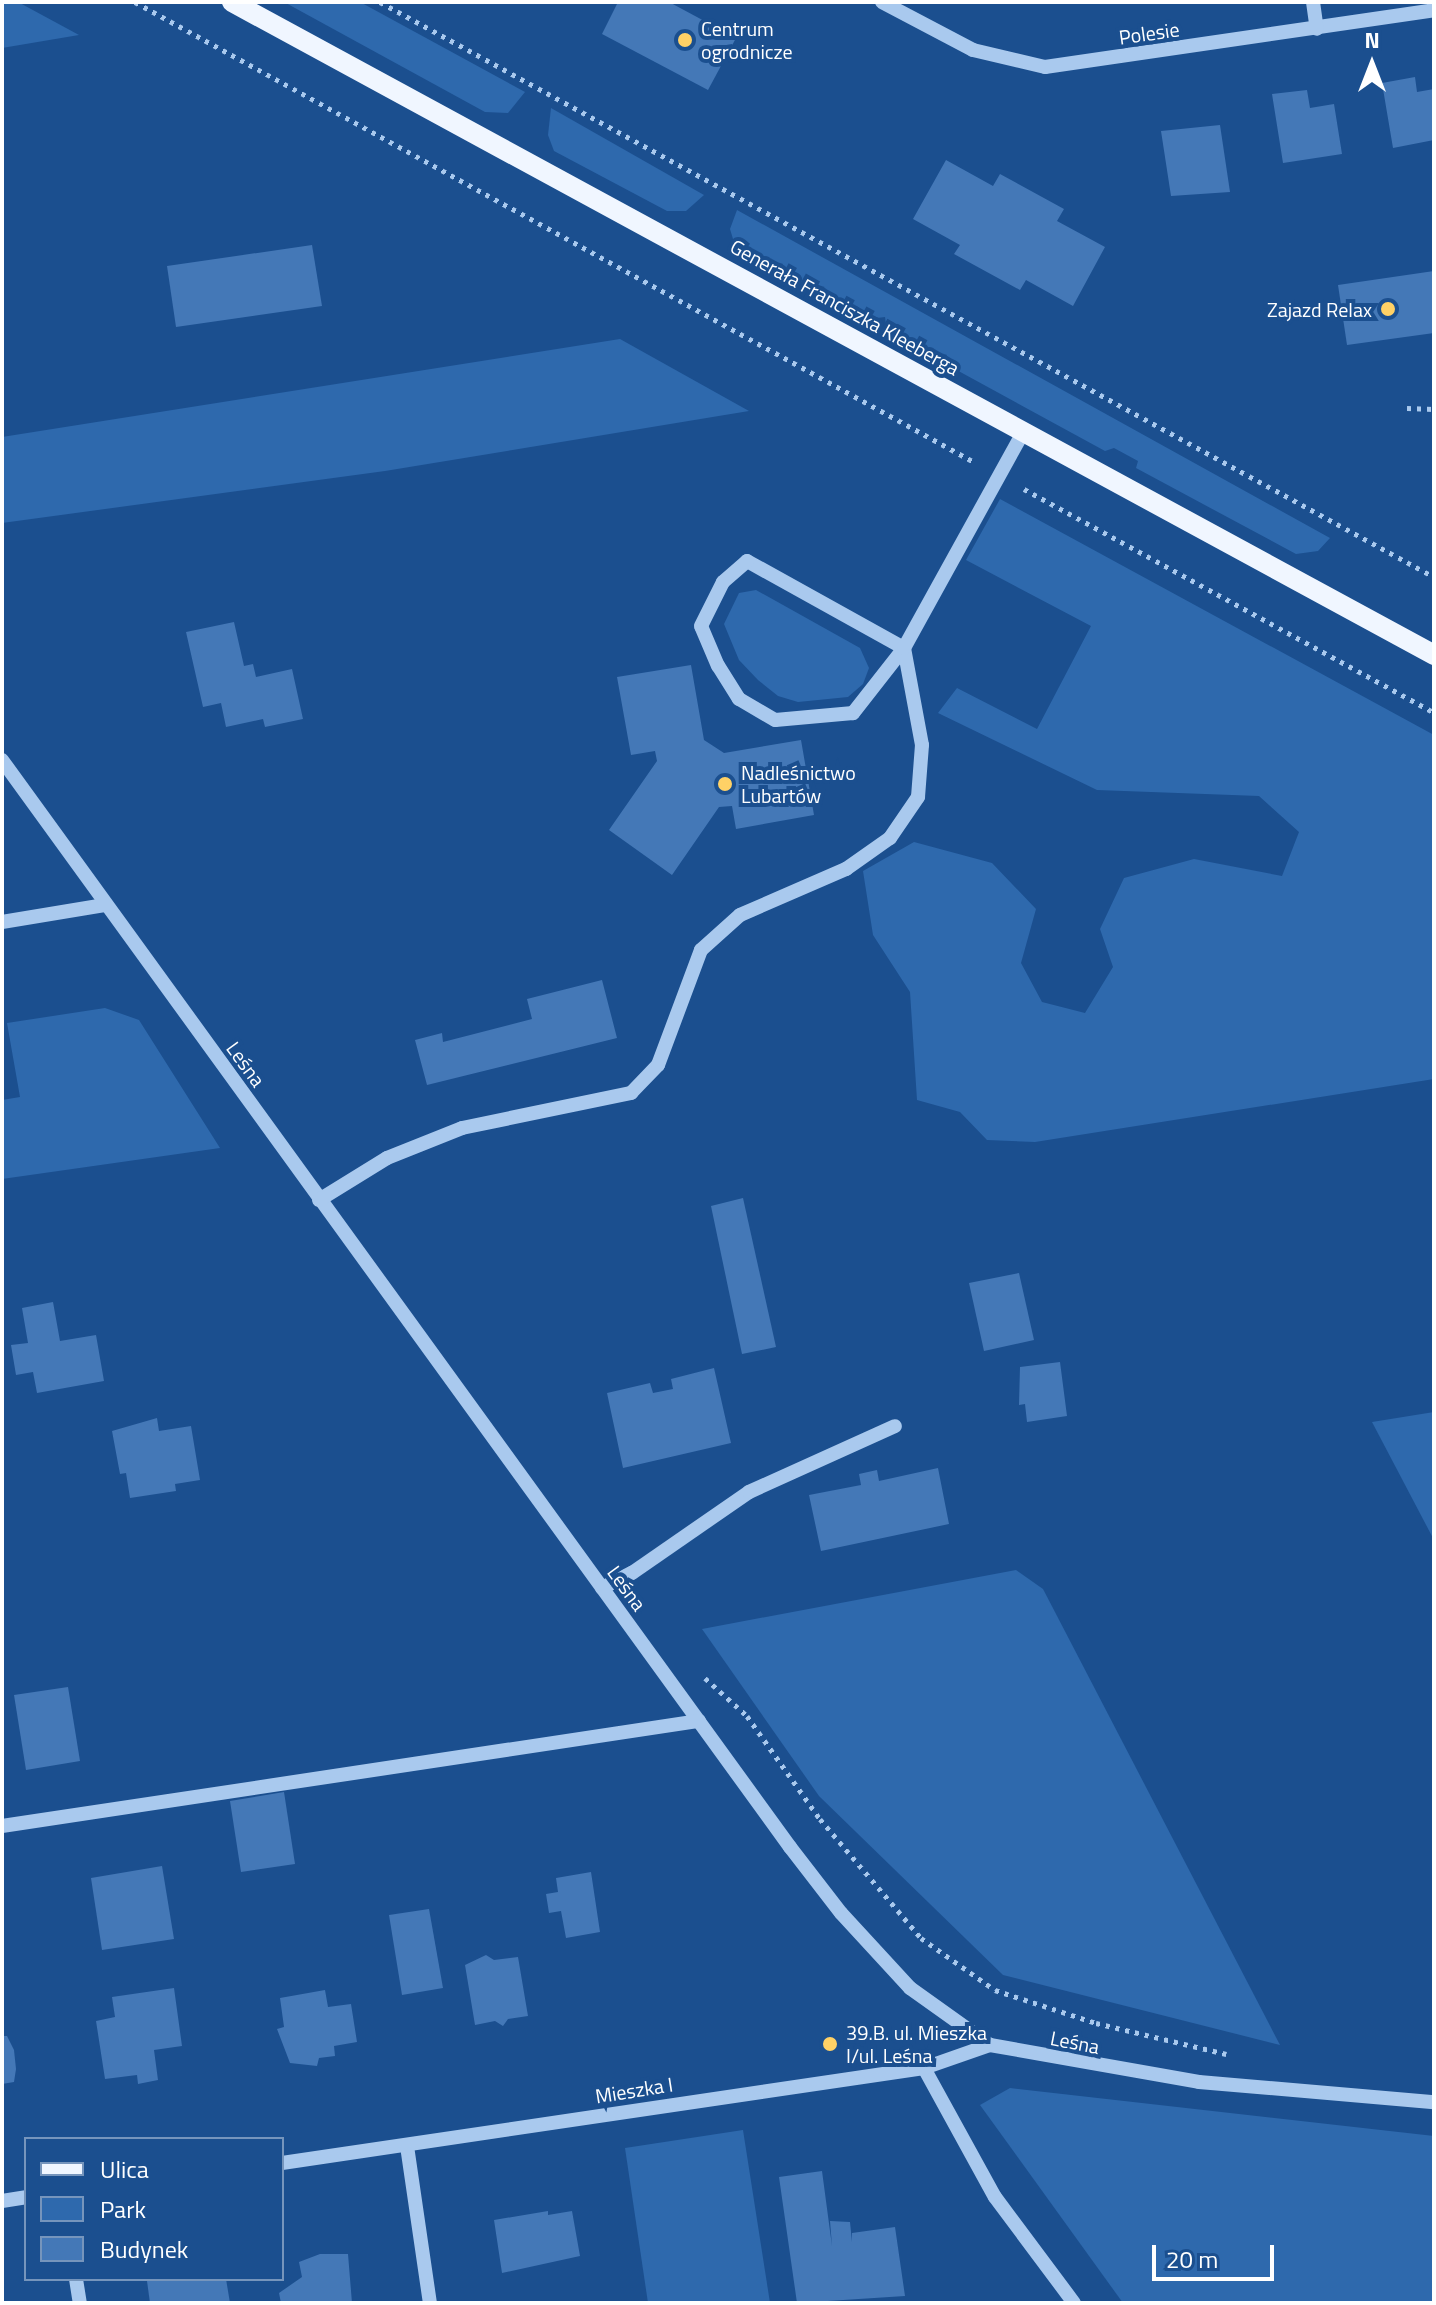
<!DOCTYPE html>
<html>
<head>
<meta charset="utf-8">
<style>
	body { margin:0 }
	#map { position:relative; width:1436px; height:2305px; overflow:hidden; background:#1b4f8f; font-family:"Titillium Web",sans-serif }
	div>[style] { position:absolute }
	.green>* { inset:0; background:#2e69ad }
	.building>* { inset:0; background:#4478b7 }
	.path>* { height:5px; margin-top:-2.5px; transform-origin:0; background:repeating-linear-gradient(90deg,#a9c9ee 0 4px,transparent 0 10px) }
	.minor>* { height:14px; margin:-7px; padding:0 7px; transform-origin:7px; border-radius:7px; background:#a9c9ee }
	.major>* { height:20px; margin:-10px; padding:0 10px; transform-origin:10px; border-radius:10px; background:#f0f6ff }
	.dots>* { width:22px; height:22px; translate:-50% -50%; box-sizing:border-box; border:4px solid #1b4f8f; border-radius:50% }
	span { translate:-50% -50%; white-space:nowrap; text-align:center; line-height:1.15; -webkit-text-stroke:8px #1b4f8f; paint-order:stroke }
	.poi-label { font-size:20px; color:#fff }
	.left { translate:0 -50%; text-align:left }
	.right { translate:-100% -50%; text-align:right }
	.street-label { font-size:20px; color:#fff }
	.frame { position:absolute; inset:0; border:4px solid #fff; pointer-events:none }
	.legend { position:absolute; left:24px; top:2137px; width:260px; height:144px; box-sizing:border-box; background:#1b4f8f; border:2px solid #7695bc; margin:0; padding:10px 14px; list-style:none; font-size:24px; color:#fff }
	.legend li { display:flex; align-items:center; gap:16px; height:40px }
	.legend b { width:40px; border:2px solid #7695bc }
	.north { position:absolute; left:1332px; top:24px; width:80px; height:80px; -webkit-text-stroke:6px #1b4f8f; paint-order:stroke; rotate:0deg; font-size:22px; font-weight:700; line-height:32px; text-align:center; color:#fff }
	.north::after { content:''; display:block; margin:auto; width:28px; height:36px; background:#fff; clip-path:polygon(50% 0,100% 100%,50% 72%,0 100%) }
	.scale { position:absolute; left:1152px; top:2245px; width:122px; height:36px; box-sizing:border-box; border:4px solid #fff; border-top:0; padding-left:10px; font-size:24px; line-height:28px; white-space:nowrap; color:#fff; -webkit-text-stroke:6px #1b4f8f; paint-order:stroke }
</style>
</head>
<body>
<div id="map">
	<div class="green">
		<div style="clip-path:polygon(2px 2px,18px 2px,79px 35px,2px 48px)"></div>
		<div style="clip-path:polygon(284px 2px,360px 2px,525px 92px,508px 113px,485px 112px)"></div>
		<div style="clip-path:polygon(551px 108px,704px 195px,686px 211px,667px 211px,554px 151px,548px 135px)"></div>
		<div style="clip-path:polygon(737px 210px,1330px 538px,1318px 551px,1296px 554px,1136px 468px,1138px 461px,1114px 448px,1105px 451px,887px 332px,885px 317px,861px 320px,736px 249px,730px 229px)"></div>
		<div style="clip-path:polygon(620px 339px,749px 411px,385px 471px,2px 523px,2px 437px)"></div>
		<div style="clip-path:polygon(1000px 499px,1434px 735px,1434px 1079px,1035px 1142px,987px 1140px,960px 1112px,917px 1100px,910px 992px,873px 935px,863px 871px,914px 842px,992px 863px,1036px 909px,1021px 963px,1042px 1002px,1085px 1013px,1113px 967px,1100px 929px,1124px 878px,1194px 859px,1282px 876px,1299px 832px,1259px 796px,1097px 790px,938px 713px,957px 688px,1037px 729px,1091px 626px,966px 560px)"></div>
		<div style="clip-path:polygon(756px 590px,860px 648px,869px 668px,863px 684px,848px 697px,798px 702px,778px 696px,758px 680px,739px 660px,724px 624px,739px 593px)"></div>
		<div style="clip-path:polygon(105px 1008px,139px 1020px,220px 1148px,2px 1179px,2px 1100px,20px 1097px,7px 1023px)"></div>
		<div style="clip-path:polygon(1434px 1412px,1434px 1540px,1372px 1422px)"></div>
		<div style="clip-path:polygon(1016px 1570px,1043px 1589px,1280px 2045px,1003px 1975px,819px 1796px,702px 1629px)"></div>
		<div style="clip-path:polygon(1010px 2088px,1434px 2136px,1434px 2303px,1123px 2303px,980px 2105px)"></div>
		<div style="clip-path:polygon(743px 2130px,770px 2303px,648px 2303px,625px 2148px)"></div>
	</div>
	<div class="building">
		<div style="clip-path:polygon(618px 2px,669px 2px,736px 38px,708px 90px,602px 34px)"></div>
		<div style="clip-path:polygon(1415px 77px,1417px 92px,1434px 89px,1434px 140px,1393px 148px,1382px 83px)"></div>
		<div style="clip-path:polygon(1307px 90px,1310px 108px,1334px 104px,1342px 154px,1283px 163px,1272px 94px)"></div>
		<div style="clip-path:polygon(1220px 125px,1230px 192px,1171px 196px,1161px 131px)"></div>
		<div style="clip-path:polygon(946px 160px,993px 186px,1000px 174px,1064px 209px,1057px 221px,1105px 247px,1073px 306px,1026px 280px,1020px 290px,954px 254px,960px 245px,913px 219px)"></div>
		<div style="clip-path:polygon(312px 245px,322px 306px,176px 327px,167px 266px)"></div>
		<div style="clip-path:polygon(1434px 271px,1434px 333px,1347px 345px,1338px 285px)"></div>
		<div style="clip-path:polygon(234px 622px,244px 666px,253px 664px,256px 677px,292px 669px,303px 719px,265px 727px,263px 719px,226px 727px,221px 703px,203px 707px,186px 632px)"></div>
		<div style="clip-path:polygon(691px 665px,704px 740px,724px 753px,801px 740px,814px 815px,736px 829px,732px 806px,719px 807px,672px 875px,609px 830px,657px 761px,655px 751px,631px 755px,617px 677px)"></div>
		<div style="clip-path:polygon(602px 980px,617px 1038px,427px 1085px,415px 1040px,442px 1033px,443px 1042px,532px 1019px,527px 999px)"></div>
		<div style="clip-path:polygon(743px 1198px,776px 1347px,742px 1354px,711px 1206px)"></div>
		<div style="clip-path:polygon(1019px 1273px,1034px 1340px,984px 1351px,969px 1283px)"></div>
		<div style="clip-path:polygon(53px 1302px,60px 1341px,96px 1335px,104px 1381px,37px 1393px,33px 1372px,16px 1375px,11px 1345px,28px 1343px,22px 1308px)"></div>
		<div style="clip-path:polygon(1060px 1362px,1067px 1416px,1027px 1422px,1025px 1404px,1019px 1405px,1020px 1367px)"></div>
		<div style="clip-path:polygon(714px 1368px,731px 1443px,623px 1468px,607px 1393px,650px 1383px,653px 1393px,673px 1389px,671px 1379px)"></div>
		<div style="clip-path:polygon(157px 1418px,159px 1431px,191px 1426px,200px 1480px,175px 1484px,176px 1491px,130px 1498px,126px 1473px,120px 1474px,112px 1431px)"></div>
		<div style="clip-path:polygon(938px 1468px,949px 1524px,821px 1551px,809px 1495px,861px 1485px,859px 1474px,877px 1470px,879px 1481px)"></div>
		<div style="clip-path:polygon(68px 1687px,80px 1761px,26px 1770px,14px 1695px)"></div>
		<div style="clip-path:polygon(284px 1792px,295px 1864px,241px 1872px,230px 1801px)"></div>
		<div style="clip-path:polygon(162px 1866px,174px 1939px,102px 1950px,91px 1878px)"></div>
		<div style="clip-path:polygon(591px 1872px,600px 1932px,566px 1938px,561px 1911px,549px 1913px,546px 1894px,558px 1892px,556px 1878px)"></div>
		<div style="clip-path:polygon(429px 1909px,443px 1988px,402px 1995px,389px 1915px)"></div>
		<div style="clip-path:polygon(486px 1955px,494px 1960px,518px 1957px,528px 2016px,508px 2019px,503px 2026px,495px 2021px,475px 2025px,465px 1965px)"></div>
		<div style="clip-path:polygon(174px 1988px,182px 2046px,154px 2050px,158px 2080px,138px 2084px,137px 2075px,105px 2079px,96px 2021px,115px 2017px,112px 1997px)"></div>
		<div style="clip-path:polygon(325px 1990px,328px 2007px,351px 2004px,357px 2042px,334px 2046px,335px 2056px,319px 2058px,317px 2066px,290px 2063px,277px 2029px,284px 2027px,280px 1998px)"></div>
		<div style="clip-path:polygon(2px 2036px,7px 2036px,14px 2050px,16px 2069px,14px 2082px,2px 2084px)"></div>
		<div style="clip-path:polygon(822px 2171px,832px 2246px,830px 2221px,850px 2222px,852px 2242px,852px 2233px,895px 2227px,905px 2296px,797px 2303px,779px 2177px)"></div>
		<div style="clip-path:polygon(548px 2211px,548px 2215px,572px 2211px,580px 2256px,502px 2273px,494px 2220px)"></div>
		<div style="clip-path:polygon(320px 2254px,348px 2254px,352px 2303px,281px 2303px,279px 2293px,302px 2277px,299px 2262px)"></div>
		<div style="clip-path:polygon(165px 2279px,226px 2279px,230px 2303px,150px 2303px,147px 2281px)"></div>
	</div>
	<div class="path">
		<div style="left:135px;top:2px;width:959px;rotate:28.73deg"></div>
		<div style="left:380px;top:2px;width:1201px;rotate:28.61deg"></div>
		<div style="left:1407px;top:408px;width:27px;rotate:2deg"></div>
		<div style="left:1024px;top:489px;width:467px;rotate:28.6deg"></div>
		<div style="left:705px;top:1678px;width:57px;rotate:42.1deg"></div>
		<div style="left:747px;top:1716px;width:126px;rotate:54.7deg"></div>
		<div style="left:820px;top:1819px;width:156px;rotate:49.7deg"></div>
		<div style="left:921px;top:1938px;width:90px;rotate:35.1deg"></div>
		<div style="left:995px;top:1990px;width:106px;rotate:18.1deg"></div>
		<div style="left:1096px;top:2023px;width:134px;rotate:13.4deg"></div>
	</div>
	<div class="minor">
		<div style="left:882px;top:2px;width:103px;rotate:27.8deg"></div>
		<div style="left:973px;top:50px;width:74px;rotate:13.3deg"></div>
		<div style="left:1045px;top:67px;width:393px;rotate:-8.3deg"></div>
		<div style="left:1313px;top:2px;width:27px;rotate:82deg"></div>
		<div style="left:747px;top:561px;width:179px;rotate:29deg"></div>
		<div style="left:904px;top:648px;width:83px;rotate:128.1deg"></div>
		<div style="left:853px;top:713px;width:78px;rotate:174.9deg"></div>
		<div style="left:775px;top:720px;width:42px;rotate:-149.7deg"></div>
		<div style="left:739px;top:699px;width:39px;rotate:-122deg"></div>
		<div style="left:718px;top:666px;width:43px;rotate:-113deg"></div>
		<div style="left:701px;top:626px;width:49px;rotate:-63.4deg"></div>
		<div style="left:723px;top:582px;width:32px;rotate:-41deg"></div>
		<div style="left:2px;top:760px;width:1343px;rotate:54.06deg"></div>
		<div style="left:790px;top:1847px;width:83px;rotate:52.3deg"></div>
		<div style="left:841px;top:1913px;width:102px;rotate:47.4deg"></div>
		<div style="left:910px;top:1988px;width:98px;rotate:35.5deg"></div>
		<div style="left:990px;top:2045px;width:212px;rotate:10deg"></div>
		<div style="left:1199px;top:2082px;width:236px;rotate:4.9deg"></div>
		<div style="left:2px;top:922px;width:104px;rotate:-9.4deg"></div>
		<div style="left:319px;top:1200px;width:80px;rotate:-31.7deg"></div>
		<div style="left:387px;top:1158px;width:81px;rotate:-21.8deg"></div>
		<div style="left:462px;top:1128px;width:173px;rotate:-11.7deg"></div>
		<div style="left:631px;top:1093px;width:39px;rotate:-46deg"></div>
		<div style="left:658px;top:1065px;width:123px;rotate:-69.5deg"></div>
		<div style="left:701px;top:950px;width:52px;rotate:-41.9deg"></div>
		<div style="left:740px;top:915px;width:116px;rotate:-23.5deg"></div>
		<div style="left:846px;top:869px;width:54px;rotate:-35.2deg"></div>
		<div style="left:890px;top:838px;width:50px;rotate:-55.7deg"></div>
		<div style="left:918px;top:797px;width:52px;rotate:-85.6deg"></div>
		<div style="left:922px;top:745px;width:99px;rotate:-100.5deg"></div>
		<div style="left:904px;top:648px;width:247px;rotate:-61.1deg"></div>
		<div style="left:602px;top:1588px;width:34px;rotate:-27deg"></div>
		<div style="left:632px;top:1573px;width:142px;rotate:-34.7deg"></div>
		<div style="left:749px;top:1492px;width:160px;rotate:-24.3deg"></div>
		<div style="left:2px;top:1826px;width:705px;rotate:-8.57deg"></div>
		<div style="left:924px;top:2068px;width:147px;rotate:61.2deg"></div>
		<div style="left:995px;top:2197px;width:132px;rotate:53.3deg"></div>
		<div style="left:407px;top:2146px;width:159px;rotate:81.7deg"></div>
		<div style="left:282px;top:2163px;width:649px;rotate:-8.42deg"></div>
		<div style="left:924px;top:2068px;width:70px;rotate:-19.2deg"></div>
		<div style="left:2px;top:2201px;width:24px;rotate:-9deg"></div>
		<div style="left:76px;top:2279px;width:24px;rotate:81deg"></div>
	</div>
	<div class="major">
		<div style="left:232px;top:2px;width:1368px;rotate:28.51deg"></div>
	</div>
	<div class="dots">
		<div style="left:685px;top:40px;background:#ffd166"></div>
		<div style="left:1388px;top:309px;background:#ffd166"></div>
		<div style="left:725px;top:784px;background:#ffd166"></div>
		<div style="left:830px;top:2044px;background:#ffd166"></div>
	</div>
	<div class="poi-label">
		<span class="left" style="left:701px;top:40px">Centrum<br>ogrodnicze</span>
		<span class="right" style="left:1372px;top:309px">Zajazd Relax</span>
		<span class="left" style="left:741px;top:784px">Nadleśnictwo<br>Lubartów</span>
		<span class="left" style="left:846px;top:2044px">39.B. ul. Mieszka<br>I/ul. Leśna</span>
	</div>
	<div class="street-label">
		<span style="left:1149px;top:33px;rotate:-8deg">Polesie</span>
		<span style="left:845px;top:307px;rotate:29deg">Generała Franciszka Kleeberga</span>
		<span style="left:246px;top:1064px;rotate:54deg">Leśna</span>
		<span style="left:627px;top:1588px;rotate:54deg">Leśna</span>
		<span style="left:1075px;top:2042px;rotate:11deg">Leśna</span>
		<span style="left:634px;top:2090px;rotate:-9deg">Mieszka I</span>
	</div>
	<div class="frame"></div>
	<ul class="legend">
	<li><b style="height:10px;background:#f0f6ff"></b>Ulica</li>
	<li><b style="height:22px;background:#2e69ad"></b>Park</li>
	<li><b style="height:22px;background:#4478b7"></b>Budynek</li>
	</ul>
	<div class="north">N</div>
	<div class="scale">20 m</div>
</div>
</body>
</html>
